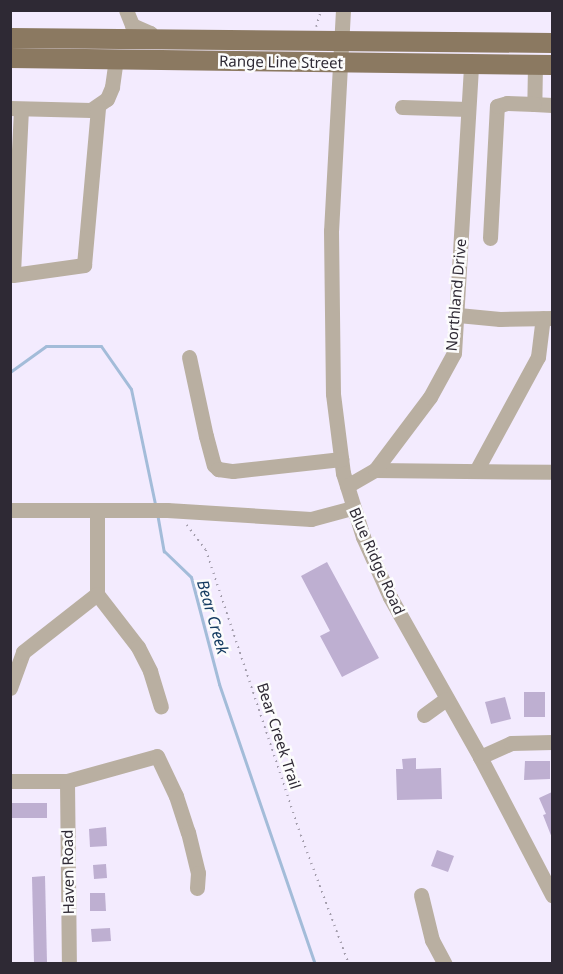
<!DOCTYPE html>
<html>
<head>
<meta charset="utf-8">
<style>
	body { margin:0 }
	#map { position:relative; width:563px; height:974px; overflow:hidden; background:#f3ebfe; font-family:"Noto Sans",sans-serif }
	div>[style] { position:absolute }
	.stream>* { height:3px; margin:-1.5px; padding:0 1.5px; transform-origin:1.5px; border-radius:1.5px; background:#a3bcd9 }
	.building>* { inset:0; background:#beafd1 }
	.path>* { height:1.5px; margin-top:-0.75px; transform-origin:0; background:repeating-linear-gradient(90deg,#a39dac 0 1.5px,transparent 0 6px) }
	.minor>* { height:15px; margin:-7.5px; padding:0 7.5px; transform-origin:7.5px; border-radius:7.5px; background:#b9afa1 }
	.major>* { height:20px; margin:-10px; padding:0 10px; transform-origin:10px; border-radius:10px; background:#8b7961 }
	span { translate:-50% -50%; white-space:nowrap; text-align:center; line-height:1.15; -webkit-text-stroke:5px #fcfcfc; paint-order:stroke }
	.street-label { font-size:15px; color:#2e2934 }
	.water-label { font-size:16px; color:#163c62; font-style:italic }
	.frame { position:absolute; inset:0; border:12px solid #2e2934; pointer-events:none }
</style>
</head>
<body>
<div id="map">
	<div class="stream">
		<div style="left:10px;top:372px;width:44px;rotate:-35.8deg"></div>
		<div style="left:46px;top:346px;width:55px"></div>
		<div style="left:101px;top:346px;width:52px;rotate:55.1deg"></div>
		<div style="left:131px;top:389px;width:117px;rotate:78.2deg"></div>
		<div style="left:157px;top:513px;width:39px;rotate:80deg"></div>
		<div style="left:164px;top:551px;width:37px;rotate:44deg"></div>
		<div style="left:191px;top:577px;width:111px;rotate:75.3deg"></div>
		<div style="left:219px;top:684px;width:296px;rotate:71.1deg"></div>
	</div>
	<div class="building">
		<div style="clip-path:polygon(327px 562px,379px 658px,342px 677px,320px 636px,330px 631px,301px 576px)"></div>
		<div style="clip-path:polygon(524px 692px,545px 692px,545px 717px,524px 717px)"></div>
		<div style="clip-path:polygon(505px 697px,511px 719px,491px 724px,485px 702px)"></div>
		<div style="clip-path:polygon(416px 758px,416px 769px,441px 768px,442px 799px,397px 800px,396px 769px,403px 769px,402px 759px)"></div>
		<div style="clip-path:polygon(525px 761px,550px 761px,550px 779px,524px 780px)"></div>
		<div style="clip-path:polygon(552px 792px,552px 838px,543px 815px,546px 814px,539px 798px)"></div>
		<div style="clip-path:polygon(10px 803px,47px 803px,47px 818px,10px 818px)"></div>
		<div style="clip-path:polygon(106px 827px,107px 846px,90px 847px,89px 829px)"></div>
		<div style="clip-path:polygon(437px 850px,454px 856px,448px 872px,431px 866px)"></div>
		<div style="clip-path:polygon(106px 864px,107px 878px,94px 879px,93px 865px)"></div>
		<div style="clip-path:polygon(45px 876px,47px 963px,34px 963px,32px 877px)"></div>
		<div style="clip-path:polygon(90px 893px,105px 893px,106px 911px,90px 911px)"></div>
		<div style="clip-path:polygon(110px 928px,111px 941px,92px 942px,91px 929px)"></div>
	</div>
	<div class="path">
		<div style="left:316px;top:27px;width:18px;rotate:-74deg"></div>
		<div style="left:187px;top:525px;width:31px;rotate:53deg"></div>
		<div style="left:206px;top:550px;width:300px;rotate:71.6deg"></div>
		<div style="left:301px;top:835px;width:138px;rotate:69.6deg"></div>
	</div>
	<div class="minor">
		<div style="left:126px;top:10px;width:16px;rotate:68deg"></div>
		<div style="left:132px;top:25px;width:20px;rotate:24deg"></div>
		<div style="left:150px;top:33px;width:9px;rotate:49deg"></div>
		<div style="left:343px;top:10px;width:221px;rotate:93.1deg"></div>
		<div style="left:331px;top:231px;width:163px;rotate:89.3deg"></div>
		<div style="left:333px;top:394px;width:80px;rotate:82.8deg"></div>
		<div style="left:343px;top:473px;width:67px;rotate:72.6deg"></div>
		<div style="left:363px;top:537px;width:66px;rotate:65.8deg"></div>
		<div style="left:390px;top:597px;width:184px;rotate:60.6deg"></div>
		<div style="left:480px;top:757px;width:156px;rotate:62.4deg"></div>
		<div style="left:535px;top:65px;width:39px;rotate:91deg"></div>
		<div style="left:534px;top:104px;width:18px;rotate:3deg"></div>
		<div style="left:402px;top:107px;width:66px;rotate:1.7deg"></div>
		<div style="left:10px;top:108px;width:81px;rotate:1.4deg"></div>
		<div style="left:91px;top:110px;width:19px;rotate:-35deg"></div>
		<div style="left:107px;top:99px;width:13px;rotate:-67deg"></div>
		<div style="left:112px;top:87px;width:28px;rotate:-82deg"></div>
		<div style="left:21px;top:109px;width:166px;rotate:92.8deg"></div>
		<div style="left:13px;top:275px;width:72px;rotate:-8deg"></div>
		<div style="left:84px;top:265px;width:159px;rotate:-84.9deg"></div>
		<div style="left:490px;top:238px;width:132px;rotate:-87deg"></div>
		<div style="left:497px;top:106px;width:10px;rotate:-17deg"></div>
		<div style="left:507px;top:103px;width:27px;rotate:2deg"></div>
		<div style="left:458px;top:315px;width:42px;rotate:5.4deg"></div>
		<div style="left:500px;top:319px;width:52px;rotate:-1.1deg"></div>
		<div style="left:189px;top:357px;width:81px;rotate:77.9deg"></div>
		<div style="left:206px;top:436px;width:30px;rotate:75deg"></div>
		<div style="left:214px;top:465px;width:6px;rotate:45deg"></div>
		<div style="left:218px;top:469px;width:15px;rotate:8deg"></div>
		<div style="left:233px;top:471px;width:109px;rotate:-6.3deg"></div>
		<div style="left:375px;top:470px;width:177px;rotate:0.6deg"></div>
		<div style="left:476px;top:471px;width:130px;rotate:-61.5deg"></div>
		<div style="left:538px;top:357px;width:39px;rotate:-83deg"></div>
		<div style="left:347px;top:486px;width:32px;rotate:-30deg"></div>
		<div style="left:375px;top:470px;width:91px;rotate:-53deg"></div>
		<div style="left:430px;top:397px;width:50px;rotate:-61.4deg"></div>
		<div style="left:454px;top:353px;width:289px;rotate:-86.6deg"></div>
		<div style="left:10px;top:510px;width:157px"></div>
		<div style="left:167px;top:510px;width:144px;rotate:3.6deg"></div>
		<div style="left:311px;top:519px;width:42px;rotate:-15deg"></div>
		<div style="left:97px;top:511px;width:83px;rotate:90deg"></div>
		<div style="left:97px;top:594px;width:67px;rotate:52.3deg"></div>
		<div style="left:138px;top:647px;width:27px;rotate:63deg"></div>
		<div style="left:150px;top:671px;width:37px;rotate:73deg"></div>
		<div style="left:10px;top:688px;width:38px;rotate:-70deg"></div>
		<div style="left:23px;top:652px;width:94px;rotate:-38.1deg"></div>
		<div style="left:424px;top:715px;width:27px;rotate:-36deg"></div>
		<div style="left:480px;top:757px;width:34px;rotate:-24deg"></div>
		<div style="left:511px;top:743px;width:41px;rotate:-1.4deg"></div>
		<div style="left:10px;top:781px;width:57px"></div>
		<div style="left:67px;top:781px;width:93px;rotate:-15.5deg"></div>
		<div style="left:157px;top:756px;width:44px;rotate:64.6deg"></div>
		<div style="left:176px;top:796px;width:38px;rotate:72deg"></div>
		<div style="left:188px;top:832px;width:42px;rotate:76.3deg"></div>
		<div style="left:198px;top:873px;width:15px;rotate:94deg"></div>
		<div style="left:67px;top:781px;width:183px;rotate:89.4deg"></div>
		<div style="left:421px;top:895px;width:46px;rotate:76.3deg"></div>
		<div style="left:432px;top:940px;width:27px;rotate:62deg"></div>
	</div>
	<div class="major">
		<div style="left:10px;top:38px;width:542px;rotate:0.53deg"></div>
		<div style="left:10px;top:58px;width:542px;rotate:0.74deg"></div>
	</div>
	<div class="street-label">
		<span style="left:281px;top:62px;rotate:1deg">Range Line Street</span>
		<span style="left:456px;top:295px;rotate:-85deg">Northland Drive</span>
		<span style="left:377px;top:561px;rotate:66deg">Blue Ridge Road</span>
		<span style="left:279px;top:736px;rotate:72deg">Bear Creek Trail</span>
		<span style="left:68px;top:872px;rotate:-91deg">Haven Road</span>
	</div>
	<div class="water-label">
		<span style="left:213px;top:617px;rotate:74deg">Bear Creek</span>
	</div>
	<div class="frame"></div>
</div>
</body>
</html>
